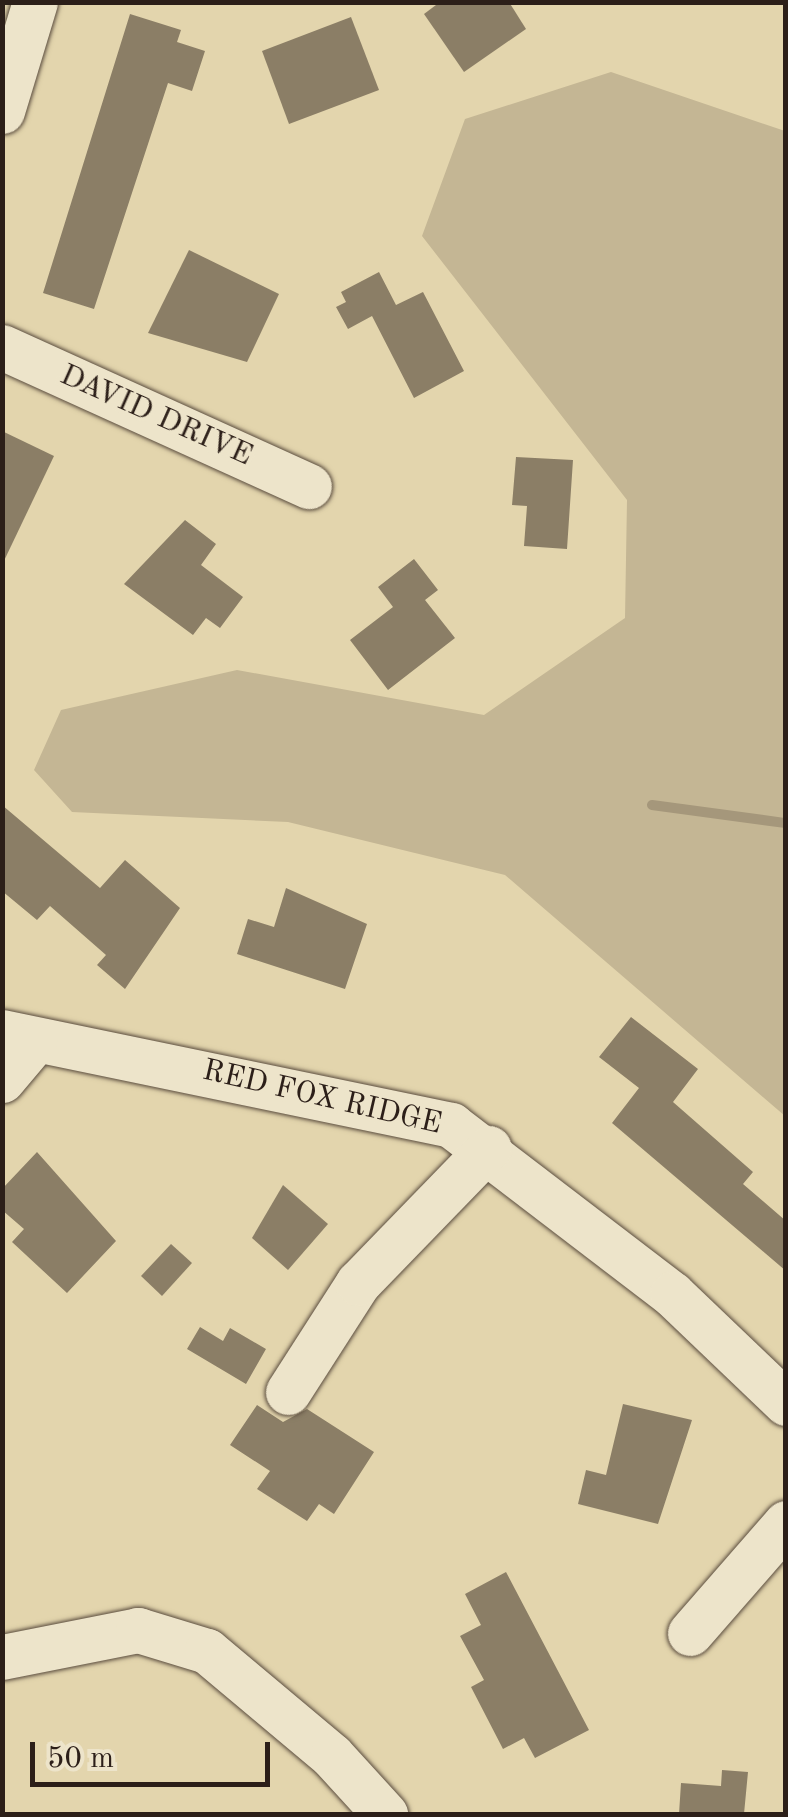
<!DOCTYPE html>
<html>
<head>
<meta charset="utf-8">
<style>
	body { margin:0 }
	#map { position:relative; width:788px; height:1817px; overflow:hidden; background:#e3d5ad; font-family:"Old Standard TT",serif }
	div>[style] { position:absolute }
	.green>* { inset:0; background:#c4b694 }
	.stream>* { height:10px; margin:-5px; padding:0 5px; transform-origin:5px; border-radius:5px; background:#a5977b }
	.building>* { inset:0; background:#8b7e66 }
	.roads { filter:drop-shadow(0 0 2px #5a4c3e) drop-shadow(0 0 2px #5a4c3e) }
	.minor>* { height:45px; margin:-22.5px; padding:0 22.5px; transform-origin:22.5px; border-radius:22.5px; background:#ede4ca }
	span { translate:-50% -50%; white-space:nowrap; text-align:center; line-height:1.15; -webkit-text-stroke:8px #ede4ca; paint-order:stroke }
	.street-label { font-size:30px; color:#2c1f19 }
	.frame { position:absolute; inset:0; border:5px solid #2c1f19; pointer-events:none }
	.scale { position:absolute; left:30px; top:1742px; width:240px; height:45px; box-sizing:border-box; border:5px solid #2c1f19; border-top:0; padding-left:12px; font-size:30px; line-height:35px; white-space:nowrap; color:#2c1f19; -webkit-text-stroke:8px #ede4ca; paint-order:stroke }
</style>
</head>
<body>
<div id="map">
	<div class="green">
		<div style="clip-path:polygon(611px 72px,785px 131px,785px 1116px,505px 875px,288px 822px,72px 812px,34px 770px,61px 710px,237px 670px,484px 715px,625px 618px,627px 500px,422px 236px,465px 119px)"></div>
	</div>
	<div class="stream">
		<div style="left:652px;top:805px;width:135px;rotate:7.7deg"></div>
	</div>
	<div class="building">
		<div style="clip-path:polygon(440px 2px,509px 2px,526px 29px,464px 72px,424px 14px)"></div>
		<div style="clip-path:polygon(130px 14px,181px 30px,177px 42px,205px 51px,192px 91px,168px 83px,94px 309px,43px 293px)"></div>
		<div style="clip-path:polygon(351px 17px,379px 90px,289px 124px,262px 51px)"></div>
		<div style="clip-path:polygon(189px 250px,279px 294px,247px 362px,148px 333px)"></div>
		<div style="clip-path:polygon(379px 272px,396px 305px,423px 292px,464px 371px,414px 398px,372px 316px,348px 329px,336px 307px,346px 302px,341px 292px)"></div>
		<div style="clip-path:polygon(2px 431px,54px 456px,2px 565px)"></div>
		<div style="clip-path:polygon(516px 457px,573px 460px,567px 549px,524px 546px,527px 506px,512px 505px)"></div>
		<div style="clip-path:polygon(185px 520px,216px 544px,201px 565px,243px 597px,220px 628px,206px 618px,193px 635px,124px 584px)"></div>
		<div style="clip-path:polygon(414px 559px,438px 590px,425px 600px,455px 638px,388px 690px,350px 640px,393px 607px,378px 587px)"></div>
		<div style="clip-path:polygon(2px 805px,100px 888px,125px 860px,180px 908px,125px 989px,97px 965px,106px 955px,50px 906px,37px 920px,2px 891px)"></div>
		<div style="clip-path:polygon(286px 888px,367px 924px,345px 989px,237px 954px,248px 919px,274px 927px)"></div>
		<div style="clip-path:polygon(631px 1017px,698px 1069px,673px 1102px,753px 1172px,743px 1184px,786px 1221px,786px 1271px,612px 1123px,639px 1088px,599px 1057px)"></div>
		<div style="clip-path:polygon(37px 1152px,116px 1241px,67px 1293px,12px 1242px,24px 1229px,2px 1210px,2px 1189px)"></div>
		<div style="clip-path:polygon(283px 1185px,328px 1224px,288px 1270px,252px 1238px)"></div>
		<div style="clip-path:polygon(171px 1244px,192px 1263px,162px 1296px,141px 1276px)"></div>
		<div style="clip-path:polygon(200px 1327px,223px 1341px,230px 1328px,266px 1349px,246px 1384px,187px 1349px)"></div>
		<div style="clip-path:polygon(623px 1404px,692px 1420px,658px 1524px,578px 1504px,586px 1470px,606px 1475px)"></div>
		<div style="clip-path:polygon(257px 1405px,283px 1422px,307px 1409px,374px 1452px,334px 1514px,319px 1504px,307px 1521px,257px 1489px,270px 1471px,230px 1445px)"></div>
		<div style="clip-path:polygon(506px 1572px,589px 1730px,535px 1758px,524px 1738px,503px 1749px,471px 1687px,484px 1680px,460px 1636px,481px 1625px,465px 1594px)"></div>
		<div style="clip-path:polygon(722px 1770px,748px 1772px,744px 1814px,679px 1814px,681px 1783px,721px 1786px)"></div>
	</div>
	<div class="roads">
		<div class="minor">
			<div style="left:2px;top:111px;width:114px;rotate:-73.2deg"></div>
			<div style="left:2px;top:347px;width:337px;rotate:24.4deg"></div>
			<div style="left:2px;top:1032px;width:459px;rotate:11.7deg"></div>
			<div style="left:451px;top:1125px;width:278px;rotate:37.4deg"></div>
			<div style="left:672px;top:1294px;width:158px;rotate:43.7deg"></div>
			<div style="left:2px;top:1080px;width:50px;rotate:-49.9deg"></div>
			<div style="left:288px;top:1392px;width:130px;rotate:-57.3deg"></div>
			<div style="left:358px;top:1283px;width:188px;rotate:-45.9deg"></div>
			<div style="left:690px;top:1633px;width:146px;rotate:-48.9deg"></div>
			<div style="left:2px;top:1657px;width:139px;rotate:-11.2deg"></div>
			<div style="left:138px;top:1630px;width:72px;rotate:16.9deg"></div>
			<div style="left:207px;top:1651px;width:163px;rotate:40deg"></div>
			<div style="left:332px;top:1756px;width:79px;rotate:47.6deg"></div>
		</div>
	</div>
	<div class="street-label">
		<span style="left:156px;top:416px;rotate:24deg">DAVID DRIVE</span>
		<span style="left:322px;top:1098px;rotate:13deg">RED FOX RIDGE</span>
	</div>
	<div class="frame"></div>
	<div class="scale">50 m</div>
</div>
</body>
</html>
